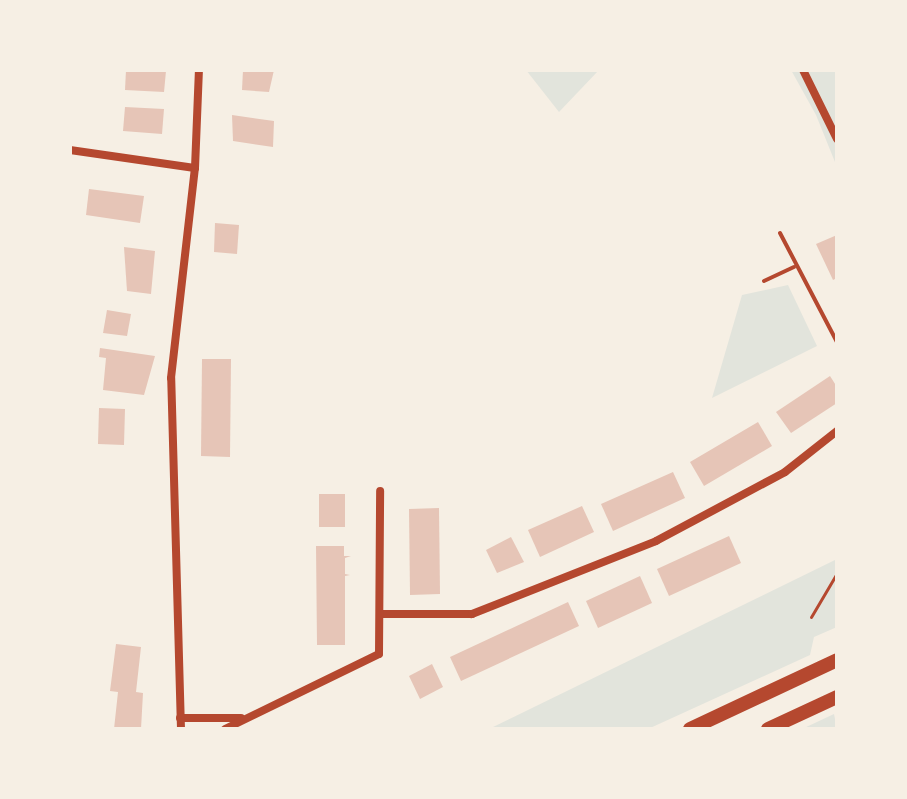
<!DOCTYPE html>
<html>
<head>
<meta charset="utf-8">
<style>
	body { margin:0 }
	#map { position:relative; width:907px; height:799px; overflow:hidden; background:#f6efe4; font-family:Manrope,sans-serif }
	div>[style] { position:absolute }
	.green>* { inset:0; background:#e2e4dc }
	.building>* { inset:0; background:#e6c5b7 }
	.path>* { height:3px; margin:-1.5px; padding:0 1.5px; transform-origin:1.5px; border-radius:1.5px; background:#b5482f }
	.service>* { height:4px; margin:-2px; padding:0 2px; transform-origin:2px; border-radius:2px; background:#b5482f }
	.minor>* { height:8px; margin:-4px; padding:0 4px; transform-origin:4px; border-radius:4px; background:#b5482f }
	.trunk>* { height:14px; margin:-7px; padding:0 7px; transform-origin:7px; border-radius:7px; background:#b5482f }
	span { translate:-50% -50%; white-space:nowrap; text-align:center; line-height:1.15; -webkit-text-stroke:6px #f6efe4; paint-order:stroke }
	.frame { position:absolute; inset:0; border:72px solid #f6efe4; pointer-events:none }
</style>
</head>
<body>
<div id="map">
	<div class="green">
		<div style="clip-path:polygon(526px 70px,599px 70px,559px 112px)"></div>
		<div style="clip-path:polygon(791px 70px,837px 70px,837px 167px,816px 115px)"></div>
		<div style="clip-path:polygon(788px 285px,817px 346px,712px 398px,742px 295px)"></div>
		<div style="clip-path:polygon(837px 559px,837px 627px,814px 637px,810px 655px,648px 729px,489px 729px)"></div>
		<div style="clip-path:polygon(834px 714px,837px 729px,802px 729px)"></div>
	</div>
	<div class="building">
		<div style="clip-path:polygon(126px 70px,166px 71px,164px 92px,125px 90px)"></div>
		<div style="clip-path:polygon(243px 70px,274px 70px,269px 92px,242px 90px)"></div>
		<div style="clip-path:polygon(125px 107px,164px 109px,162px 134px,123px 131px)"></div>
		<div style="clip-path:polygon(232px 115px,274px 121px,273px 147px,233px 141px)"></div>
		<div style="clip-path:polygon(89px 189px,144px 196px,140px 223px,86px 215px)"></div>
		<div style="clip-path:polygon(215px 223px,239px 225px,237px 254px,214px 252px)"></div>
		<div style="clip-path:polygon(837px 235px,837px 278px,833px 280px,816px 244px)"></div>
		<div style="clip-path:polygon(124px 247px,155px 251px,151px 294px,127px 291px)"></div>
		<div style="clip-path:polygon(107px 310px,131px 314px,127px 336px,103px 333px)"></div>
		<div style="clip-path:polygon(100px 348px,155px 356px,144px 395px,103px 390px,106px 358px,99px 357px)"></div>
		<div style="clip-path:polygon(202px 359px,231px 359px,230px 457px,201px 456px)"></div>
		<div style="clip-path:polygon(830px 376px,837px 387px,837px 403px,791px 433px,776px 412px)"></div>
		<div style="clip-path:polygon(99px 408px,125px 409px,124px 445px,98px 444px)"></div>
		<div style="clip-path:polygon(758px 422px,772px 446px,704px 486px,690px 462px)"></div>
		<div style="clip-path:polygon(673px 472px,685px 498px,613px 531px,601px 504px)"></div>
		<div style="clip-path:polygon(319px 494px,345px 494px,345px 527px,319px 527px)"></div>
		<div style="clip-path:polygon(582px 506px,594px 532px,540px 557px,528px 530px)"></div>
		<div style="clip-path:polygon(439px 508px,440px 594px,410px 595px,409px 509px)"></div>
		<div style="clip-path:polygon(729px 536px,741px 563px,669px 596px,657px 569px)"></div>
		<div style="clip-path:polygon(511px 537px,524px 562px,497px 573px,486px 550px)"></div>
		<div style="clip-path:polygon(316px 546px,344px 546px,344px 556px,351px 556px,345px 558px,345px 574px,350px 575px,345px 576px,345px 645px,317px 645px)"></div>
		<div style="clip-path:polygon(640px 576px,652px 603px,598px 628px,586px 601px)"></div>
		<div style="clip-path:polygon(568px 602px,579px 626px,461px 681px,450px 657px)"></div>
		<div style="clip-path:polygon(116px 644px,141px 647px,136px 692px,143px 693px,141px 729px,114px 729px,118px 692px,110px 691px)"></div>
		<div style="clip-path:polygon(432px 664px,443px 687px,420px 699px,409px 676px)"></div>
	</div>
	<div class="path">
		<div style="left:811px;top:617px;width:51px;rotate:-59.4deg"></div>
	</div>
	<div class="service">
		<div style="left:780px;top:233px;width:123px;rotate:62.4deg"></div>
		<div style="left:764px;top:281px;width:33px;rotate:-25deg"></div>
	</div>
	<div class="minor">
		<div style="left:803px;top:70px;width:77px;rotate:63.8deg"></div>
		<div style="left:70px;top:150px;width:126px;rotate:8.2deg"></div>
		<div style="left:381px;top:614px;width:91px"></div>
		<div style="left:472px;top:614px;width:198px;rotate:-21.6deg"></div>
		<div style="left:656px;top:541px;width:146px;rotate:-28.1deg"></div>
		<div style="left:785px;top:472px;width:66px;rotate:-38.3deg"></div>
		<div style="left:180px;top:718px;width:61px"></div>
		<div style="left:181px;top:729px;width:351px;rotate:-91.6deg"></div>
		<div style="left:171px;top:378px;width:211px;rotate:-83.5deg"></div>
		<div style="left:195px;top:168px;width:98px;rotate:-87.7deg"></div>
		<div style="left:225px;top:729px;width:171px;rotate:-26deg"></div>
		<div style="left:379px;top:654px;width:163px;rotate:-89.6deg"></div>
	</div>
	<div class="trunk">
		<div style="left:690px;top:729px;width:162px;rotate:-25.1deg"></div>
		<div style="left:768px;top:729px;width:76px;rotate:-24.9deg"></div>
	</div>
	<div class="frame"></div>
</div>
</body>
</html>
